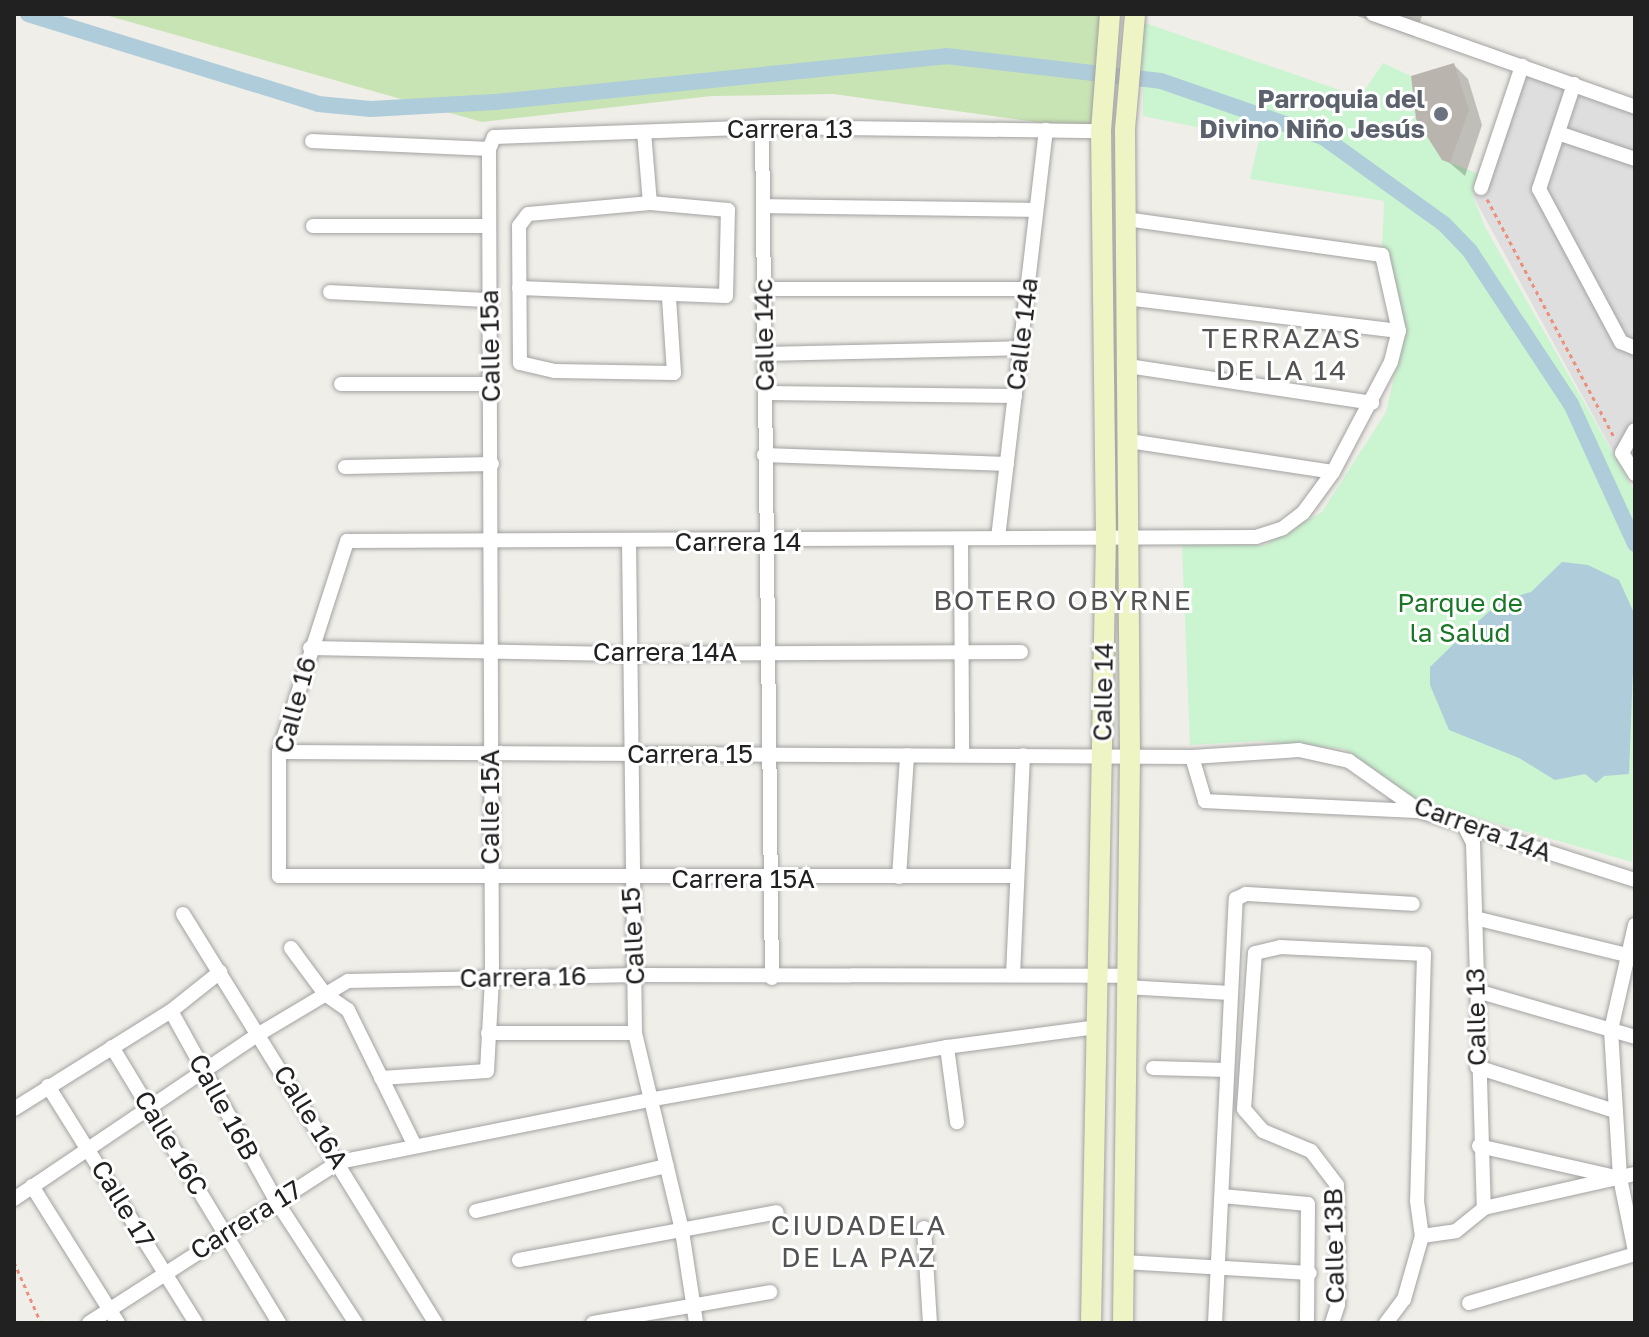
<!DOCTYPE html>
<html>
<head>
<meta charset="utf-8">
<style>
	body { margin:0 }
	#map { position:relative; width:1649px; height:1337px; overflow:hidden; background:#f0eee8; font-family:"Golos Text",sans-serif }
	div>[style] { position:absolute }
	.residential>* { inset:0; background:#dfdede }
	.grass>* { inset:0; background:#c9e4b4 }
	.park>* { inset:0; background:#cbf4d1 }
	.water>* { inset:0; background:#aeccd9 }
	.shadow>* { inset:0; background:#0003 }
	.canal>* { height:16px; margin:-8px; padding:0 8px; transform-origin:8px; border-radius:8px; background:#aeccd9 }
	.building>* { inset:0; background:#b9b4ae }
	.path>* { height:3px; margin-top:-1.5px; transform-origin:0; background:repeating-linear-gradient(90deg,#ec907e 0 4px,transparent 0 8px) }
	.roads { filter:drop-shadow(0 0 2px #a2a2a2) drop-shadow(0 0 2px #a2a2a2) }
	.street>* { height:14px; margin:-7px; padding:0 7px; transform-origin:7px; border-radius:7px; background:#fff }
	.secondary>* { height:20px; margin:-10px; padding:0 10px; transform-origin:10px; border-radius:10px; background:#eef4c3 }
	.dots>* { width:22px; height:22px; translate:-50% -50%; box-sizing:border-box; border:4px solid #fff; border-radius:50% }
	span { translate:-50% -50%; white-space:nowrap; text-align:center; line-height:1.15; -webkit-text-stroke:6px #fff; paint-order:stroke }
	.worship-label { font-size:26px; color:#5b616d; font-weight:700 }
	.right { translate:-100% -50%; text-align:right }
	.street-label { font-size:26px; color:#212121 }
	.park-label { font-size:26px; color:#187625 }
	.neighbourhood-label { font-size:28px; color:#545454; letter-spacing:2px }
	.frame { position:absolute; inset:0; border:16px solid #212121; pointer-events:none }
</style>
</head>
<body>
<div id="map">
	<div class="residential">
		<div style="clip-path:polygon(1520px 75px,1635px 110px,1635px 472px,1622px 454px,1618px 461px,1473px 196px)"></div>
	</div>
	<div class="grass">
		<div style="clip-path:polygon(102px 14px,1110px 14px,1101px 131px,833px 94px,712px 96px,482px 122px)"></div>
	</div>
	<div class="park">
		<div style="clip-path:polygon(1142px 22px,1360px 97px,1383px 63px,1411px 76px,1416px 119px,1442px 159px,1481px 175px,1473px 196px,1485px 227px,1635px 492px,1632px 862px,1419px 801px,1344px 749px,1259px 741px,1190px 745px,1182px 545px,1265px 545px,1322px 512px,1386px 412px,1405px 331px,1382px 250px,1384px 201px,1250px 179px,1259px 140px,1143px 116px)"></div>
	</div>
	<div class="water">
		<div style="clip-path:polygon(1562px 562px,1588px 565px,1619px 580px,1635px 615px,1629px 774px,1604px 776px,1596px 783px,1585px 774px,1555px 780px,1519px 758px,1449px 730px,1430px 685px,1430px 667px,1465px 633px,1501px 601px,1531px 592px)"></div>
	</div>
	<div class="shadow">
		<div style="clip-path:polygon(1352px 14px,1423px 14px,1414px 37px)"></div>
		<div style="clip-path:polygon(1454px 65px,1468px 79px,1482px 125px,1465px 176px,1444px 158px)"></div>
	</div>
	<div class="canal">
		<div style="left:28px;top:14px;width:304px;rotate:17.2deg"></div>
		<div style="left:318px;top:104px;width:53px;rotate:5.4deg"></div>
		<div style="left:371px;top:109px;width:124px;rotate:-3.2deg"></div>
		<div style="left:495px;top:102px;width:453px;rotate:-5.8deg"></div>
		<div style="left:946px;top:56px;width:216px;rotate:6.6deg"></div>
		<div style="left:1161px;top:81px;width:171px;rotate:19.1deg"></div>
		<div style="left:1323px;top:137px;width:149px;rotate:35.7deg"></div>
		<div style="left:1444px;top:224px;width:37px;rotate:46deg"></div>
		<div style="left:1470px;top:251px;width:183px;rotate:56.6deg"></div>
		<div style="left:1571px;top:404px;width:154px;rotate:65.4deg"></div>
	</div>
	<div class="building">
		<div style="clip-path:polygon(1454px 63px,1469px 110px,1450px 163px,1442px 160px,1416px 119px,1411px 76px)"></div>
	</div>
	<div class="path">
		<div style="left:1487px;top:199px;width:272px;rotate:61.9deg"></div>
		<div style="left:14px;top:1262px;width:67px;rotate:66.1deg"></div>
	</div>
	<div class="roads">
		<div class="street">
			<div style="left:1373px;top:14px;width:278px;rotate:19.5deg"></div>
			<div style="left:1574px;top:84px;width:111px;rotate:108.4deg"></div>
			<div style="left:1539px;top:189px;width:174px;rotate:61.8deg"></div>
			<div style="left:1621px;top:342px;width:15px;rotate:23deg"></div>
			<div style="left:762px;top:127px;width:851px;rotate:89.33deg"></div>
			<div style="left:644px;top:132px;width:71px;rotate:85.2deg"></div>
			<div style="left:650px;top:203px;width:122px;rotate:174.8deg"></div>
			<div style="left:528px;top:214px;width:15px;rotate:127deg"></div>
			<div style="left:519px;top:226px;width:137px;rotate:89.6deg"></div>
			<div style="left:520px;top:363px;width:36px;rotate:13deg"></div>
			<div style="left:555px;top:371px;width:119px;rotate:1deg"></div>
			<div style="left:674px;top:373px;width:76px;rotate:-93.8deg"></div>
			<div style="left:1558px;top:133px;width:81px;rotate:18.7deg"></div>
			<div style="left:312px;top:141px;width:177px;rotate:2.6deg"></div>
			<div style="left:1481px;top:188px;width:129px;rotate:-71.4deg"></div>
			<div style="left:763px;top:206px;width:273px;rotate:0.8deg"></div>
			<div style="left:313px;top:226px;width:175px"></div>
			<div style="left:519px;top:288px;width:207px;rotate:2.2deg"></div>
			<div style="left:726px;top:296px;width:86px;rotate:-88.7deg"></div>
			<div style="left:728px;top:210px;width:78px;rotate:-174.9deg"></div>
			<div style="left:763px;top:289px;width:264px"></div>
			<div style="left:330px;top:292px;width:159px;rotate:2.9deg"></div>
			<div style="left:1126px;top:298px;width:275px;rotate:6.9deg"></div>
			<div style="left:764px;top:354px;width:256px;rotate:-1.3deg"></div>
			<div style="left:1128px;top:366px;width:247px;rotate:8.6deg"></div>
			<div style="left:341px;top:384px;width:150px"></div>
			<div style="left:765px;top:393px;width:250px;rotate:0.7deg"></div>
			<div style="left:1129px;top:441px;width:206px;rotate:8.6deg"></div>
			<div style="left:1622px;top:453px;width:26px;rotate:-61deg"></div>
			<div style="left:1622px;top:453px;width:25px;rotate:58deg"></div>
			<div style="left:764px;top:455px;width:243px;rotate:2.1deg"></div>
			<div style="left:345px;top:467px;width:147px;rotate:-1.2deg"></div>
			<div style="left:998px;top:538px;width:411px;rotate:-83.3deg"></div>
			<div style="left:961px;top:539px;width:216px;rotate:89.7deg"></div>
			<div style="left:629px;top:541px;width:492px;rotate:89.3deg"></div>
			<div style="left:635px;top:1033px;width:204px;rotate:76.6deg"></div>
			<div style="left:682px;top:1231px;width:93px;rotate:81.3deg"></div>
			<div style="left:310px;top:648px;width:320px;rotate:1.1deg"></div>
			<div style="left:630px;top:654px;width:391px;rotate:-0.3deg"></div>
			<div style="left:279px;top:752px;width:913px;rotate:0.31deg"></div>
			<div style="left:1192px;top:757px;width:107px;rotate:-3.7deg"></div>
			<div style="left:1299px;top:750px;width:51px;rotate:12.4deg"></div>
			<div style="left:1349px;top:761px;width:87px;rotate:35.2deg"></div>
			<div style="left:1420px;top:811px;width:226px;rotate:17.8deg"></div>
			<div style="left:1192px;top:757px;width:46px;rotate:73.5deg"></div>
			<div style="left:1205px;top:801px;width:215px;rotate:2.7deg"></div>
			<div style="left:1465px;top:827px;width:18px;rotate:63deg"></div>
			<div style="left:1473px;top:843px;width:365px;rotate:88.3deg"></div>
			<div style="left:1015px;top:876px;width:736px;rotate:180deg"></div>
			<div style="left:279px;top:876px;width:124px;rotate:-90deg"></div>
			<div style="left:279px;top:752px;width:222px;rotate:-72.1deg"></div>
			<div style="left:347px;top:541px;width:909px;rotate:-0.25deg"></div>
			<div style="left:1256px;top:537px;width:28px;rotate:-18deg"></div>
			<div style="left:1283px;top:528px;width:25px;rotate:-37deg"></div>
			<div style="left:1303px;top:513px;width:51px;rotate:-53.8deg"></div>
			<div style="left:1333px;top:472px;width:124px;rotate:-62.2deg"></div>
			<div style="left:1391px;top:362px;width:32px;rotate:-76deg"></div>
			<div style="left:1399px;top:331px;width:78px;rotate:-102.6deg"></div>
			<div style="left:1382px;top:255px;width:258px;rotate:-172deg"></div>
			<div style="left:899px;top:877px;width:122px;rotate:-86.2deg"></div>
			<div style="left:183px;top:914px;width:481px;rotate:58.3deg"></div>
			<div style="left:1475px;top:918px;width:165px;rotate:13.7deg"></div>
			<div style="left:1635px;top:925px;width:108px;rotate:102.9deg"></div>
			<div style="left:1611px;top:1030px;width:148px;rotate:86.5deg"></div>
			<div style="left:1620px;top:1178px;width:75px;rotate:78.4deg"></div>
			<div style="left:291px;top:948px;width:57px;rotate:53.5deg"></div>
			<div style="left:325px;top:994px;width:28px;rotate:35deg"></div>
			<div style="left:348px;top:1010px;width:149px;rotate:63.8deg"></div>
			<div style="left:1013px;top:975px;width:220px;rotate:-87.4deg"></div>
			<div style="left:1125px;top:987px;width:105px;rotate:3.3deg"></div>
			<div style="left:1477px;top:991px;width:165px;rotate:16.2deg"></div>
			<div style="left:171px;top:1011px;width:218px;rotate:61deg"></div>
			<div style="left:277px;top:1202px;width:145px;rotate:56.9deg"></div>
			<div style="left:488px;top:1033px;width:147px"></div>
			<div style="left:112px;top:1047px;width:323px;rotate:58.8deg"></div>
			<div style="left:947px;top:1047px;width:76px;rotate:82.4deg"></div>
			<div style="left:1477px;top:1067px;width:145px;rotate:17.7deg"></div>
			<div style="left:1153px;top:1068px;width:74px;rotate:1.5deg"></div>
			<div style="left:381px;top:1078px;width:106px;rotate:-3.8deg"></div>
			<div style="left:487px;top:1071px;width:93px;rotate:-86.9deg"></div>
			<div style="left:492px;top:978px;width:829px;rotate:-90.21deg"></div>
			<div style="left:489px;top:149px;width:13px;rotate:-67deg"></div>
			<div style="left:494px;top:137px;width:268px;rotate:-2.1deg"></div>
			<div style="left:762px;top:127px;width:339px;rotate:0.7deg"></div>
			<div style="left:48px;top:1086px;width:279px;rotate:58deg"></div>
			<div style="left:14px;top:1109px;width:185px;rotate:-32deg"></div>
			<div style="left:171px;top:1011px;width:63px;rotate:-38.5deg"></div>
			<div style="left:1479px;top:1146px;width:139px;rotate:12.8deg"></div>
			<div style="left:32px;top:1186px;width:162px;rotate:57.9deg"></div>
			<div style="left:1222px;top:1196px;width:86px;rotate:5.3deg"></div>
			<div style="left:1308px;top:1204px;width:119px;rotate:90.5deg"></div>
			<div style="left:14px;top:1199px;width:295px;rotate:-34deg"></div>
			<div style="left:259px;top:1034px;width:104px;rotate:-30.8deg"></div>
			<div style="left:348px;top:981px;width:289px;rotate:-1.2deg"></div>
			<div style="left:637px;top:975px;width:488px;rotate:0.1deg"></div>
			<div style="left:476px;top:1211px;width:196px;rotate:-13.3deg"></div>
			<div style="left:924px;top:1228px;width:95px;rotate:86.4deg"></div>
			<div style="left:1422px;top:1236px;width:34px;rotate:-8deg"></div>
			<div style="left:1456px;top:1231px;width:36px;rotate:-39deg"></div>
			<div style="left:1484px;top:1208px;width:155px;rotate:-12.7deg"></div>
			<div style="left:519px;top:1260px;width:262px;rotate:-10.5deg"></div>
			<div style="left:1124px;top:1262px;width:186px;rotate:3.4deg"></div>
			<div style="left:1469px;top:1303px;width:173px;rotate:-16.4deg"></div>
			<div style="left:89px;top:1323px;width:297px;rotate:-32.8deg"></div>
			<div style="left:339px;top:1162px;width:316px;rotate:-11.3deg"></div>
			<div style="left:649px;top:1100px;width:303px;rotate:-10.1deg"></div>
			<div style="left:947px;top:1047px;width:151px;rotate:-7.6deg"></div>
			<div style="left:593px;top:1323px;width:180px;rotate:-9.9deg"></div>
			<div style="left:1215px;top:1323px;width:425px;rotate:-87.2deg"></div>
			<div style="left:1236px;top:899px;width:11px;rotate:-27deg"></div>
			<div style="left:1246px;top:894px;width:167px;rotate:3.4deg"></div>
			<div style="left:1332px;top:1323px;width:20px;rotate:-72deg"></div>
			<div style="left:1338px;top:1304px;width:119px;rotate:-90.5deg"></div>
			<div style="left:1337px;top:1185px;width:43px;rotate:-127.4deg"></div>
			<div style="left:1311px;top:1151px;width:52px;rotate:-157.4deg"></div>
			<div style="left:1263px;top:1131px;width:29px;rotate:-131deg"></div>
			<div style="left:1244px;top:1109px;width:156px;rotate:-86deg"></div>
			<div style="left:1255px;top:953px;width:27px;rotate:-13deg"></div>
			<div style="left:1281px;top:947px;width:143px;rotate:2.8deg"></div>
			<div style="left:1424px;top:954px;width:247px;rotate:91.6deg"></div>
			<div style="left:1417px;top:1201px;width:35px;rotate:82deg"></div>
			<div style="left:1422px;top:1236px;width:66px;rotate:105.9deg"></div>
			<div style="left:1404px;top:1299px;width:30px;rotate:127deg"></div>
		</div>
		<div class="secondary">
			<div style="left:1091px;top:1323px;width:785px;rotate:-88.91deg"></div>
			<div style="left:1106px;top:538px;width:407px;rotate:-90.7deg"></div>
			<div style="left:1101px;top:131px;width:117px;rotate:-85.6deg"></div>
			<div style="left:1123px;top:1323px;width:568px;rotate:-89.29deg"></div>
			<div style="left:1130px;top:755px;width:626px;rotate:-90.46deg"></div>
			<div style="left:1125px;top:129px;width:115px;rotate:-85deg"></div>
		</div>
	</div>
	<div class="dots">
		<div style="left:1441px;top:114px;background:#6b7280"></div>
	</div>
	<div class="worship-label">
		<span class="right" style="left:1425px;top:114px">Parroquia del<br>Divino Niño Jesús</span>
	</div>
	<div class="street-label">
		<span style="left:790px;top:129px">Carrera 13</span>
		<span style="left:1022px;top:334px;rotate:-83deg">Calle 14a</span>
		<span style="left:764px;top:335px;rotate:-91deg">Calle 14c</span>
		<span style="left:490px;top:346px;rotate:-91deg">Calle 15a</span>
		<span style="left:738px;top:542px">Carrera 14</span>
		<span style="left:665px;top:652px">Carrera 14A</span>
		<span style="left:1103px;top:692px;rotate:-89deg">Calle 14</span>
		<span style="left:295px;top:705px;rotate:-75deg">Calle 16</span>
		<span style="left:690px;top:754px">Carrera 15</span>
		<span style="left:490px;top:807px;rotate:-90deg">Calle 15A</span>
		<span style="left:1483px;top:829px;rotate:20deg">Carrera 14A</span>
		<span style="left:743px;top:879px">Carrera 15A</span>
		<span style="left:633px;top:936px;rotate:-93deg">Calle 15</span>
		<span style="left:523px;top:977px;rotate:-1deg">Carrera 16</span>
		<span style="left:1476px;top:1017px;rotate:-91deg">Calle 13</span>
		<span style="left:224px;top:1107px;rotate:61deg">Calle 16B</span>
		<span style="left:311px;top:1117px;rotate:58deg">Calle 16A</span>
		<span style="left:171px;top:1143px;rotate:59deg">Calle 16C</span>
		<span style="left:123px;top:1204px;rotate:59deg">Calle 17</span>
		<span style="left:246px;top:1220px;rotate:-32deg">Carrera 17</span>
		<span style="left:1334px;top:1246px;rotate:-91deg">Calle 13B</span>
	</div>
	<div class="park-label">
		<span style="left:1460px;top:618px">Parque de<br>la Salud</span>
	</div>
	<div class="neighbourhood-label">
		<span style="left:1282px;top:354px">TERRAZAS<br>DE LA 14</span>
		<span style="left:1063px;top:600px">BOTERO OBYRNE</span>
		<span style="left:859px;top:1241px">CIUDADELA<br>DE LA PAZ</span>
	</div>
	<div class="frame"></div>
</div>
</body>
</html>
